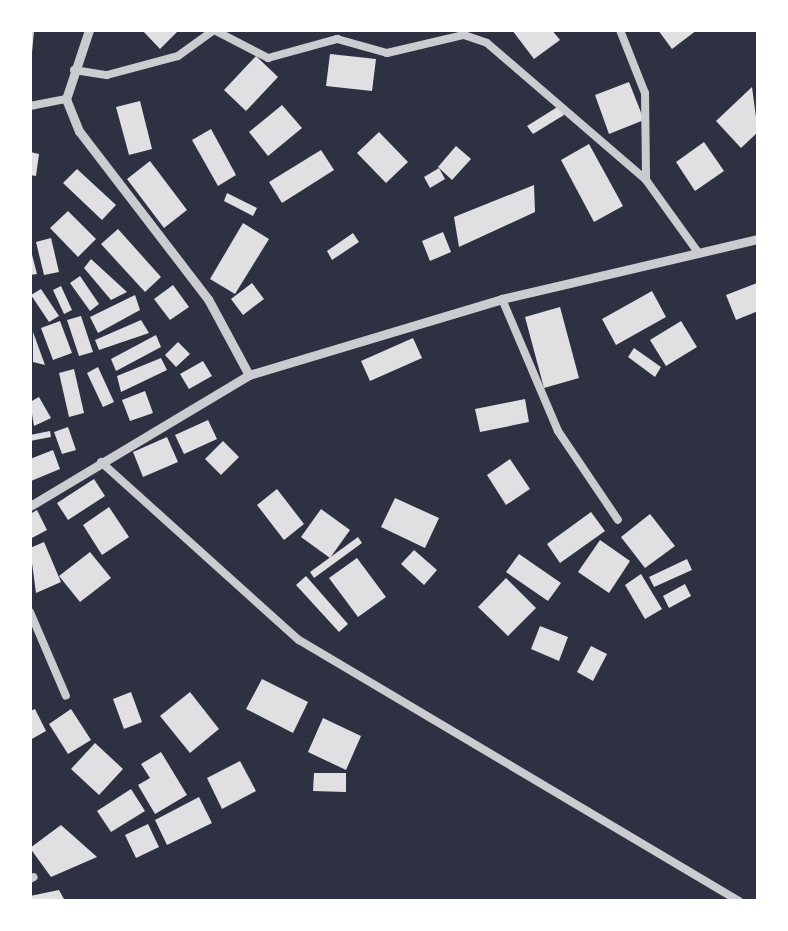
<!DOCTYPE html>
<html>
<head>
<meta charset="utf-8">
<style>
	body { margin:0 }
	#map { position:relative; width:788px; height:931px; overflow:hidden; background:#2d3142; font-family:Quicksand,sans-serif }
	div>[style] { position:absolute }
	.building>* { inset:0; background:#e0e0e3 }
	.minor>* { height:8px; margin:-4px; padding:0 4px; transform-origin:4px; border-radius:4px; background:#caccd0 }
	.tertiary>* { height:9px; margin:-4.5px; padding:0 4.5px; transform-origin:4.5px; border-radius:4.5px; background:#caccd0 }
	span { translate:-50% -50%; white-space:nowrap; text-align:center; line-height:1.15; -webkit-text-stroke:8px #fff; paint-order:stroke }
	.frame { position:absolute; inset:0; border:32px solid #fff; pointer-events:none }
</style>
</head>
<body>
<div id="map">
	<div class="building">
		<div style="clip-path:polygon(30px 30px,34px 31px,32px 53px,30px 53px)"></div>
		<div style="clip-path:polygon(142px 30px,179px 30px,160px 49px)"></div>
		<div style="clip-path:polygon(512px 30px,552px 30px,560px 40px,534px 59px)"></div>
		<div style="clip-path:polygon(658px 30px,697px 30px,672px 49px)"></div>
		<div style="clip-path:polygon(330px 54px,376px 59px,372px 91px,326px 86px)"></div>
		<div style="clip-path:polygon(256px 56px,278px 77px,246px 111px,224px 90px)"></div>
		<div style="clip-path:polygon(629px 82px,644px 120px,609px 134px,595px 95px)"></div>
		<div style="clip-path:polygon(752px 87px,758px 132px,741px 148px,716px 121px)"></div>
		<div style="clip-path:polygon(140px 101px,152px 149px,129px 155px,116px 107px)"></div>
		<div style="clip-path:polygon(282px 105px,302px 128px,268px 156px,249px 132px)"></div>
		<div style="clip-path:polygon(559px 106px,564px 115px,533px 134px,527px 126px)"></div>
		<div style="clip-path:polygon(211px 129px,236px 175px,218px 186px,192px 140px)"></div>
		<div style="clip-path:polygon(379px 132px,408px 162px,386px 183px,357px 153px)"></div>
		<div style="clip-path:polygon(704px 142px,724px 171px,695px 191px,676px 162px)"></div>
		<div style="clip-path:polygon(589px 144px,623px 206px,594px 222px,561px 160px)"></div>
		<div style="clip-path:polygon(456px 146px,471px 159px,452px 180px,438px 167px)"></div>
		<div style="clip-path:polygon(321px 150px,334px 170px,282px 203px,269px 182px)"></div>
		<div style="clip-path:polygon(30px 152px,39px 154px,36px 176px,30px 175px)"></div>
		<div style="clip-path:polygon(150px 161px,187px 210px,164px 228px,127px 179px)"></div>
		<div style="clip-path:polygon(439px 168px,445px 179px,430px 188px,424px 177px)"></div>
		<div style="clip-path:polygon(77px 169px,116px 205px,102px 220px,63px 183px)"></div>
		<div style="clip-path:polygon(534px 185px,535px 212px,459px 247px,454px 217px)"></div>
		<div style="clip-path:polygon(227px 193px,257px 208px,253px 216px,224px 201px)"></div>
		<div style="clip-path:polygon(68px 211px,96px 239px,78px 257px,50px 228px)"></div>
		<div style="clip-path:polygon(243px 223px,269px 239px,235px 294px,210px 279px)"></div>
		<div style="clip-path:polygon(118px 229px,161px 277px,145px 292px,101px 244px)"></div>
		<div style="clip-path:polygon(443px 232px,451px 252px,430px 261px,422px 241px)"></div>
		<div style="clip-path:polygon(353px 233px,359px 242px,332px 260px,327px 251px)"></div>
		<div style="clip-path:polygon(51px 238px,59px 272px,44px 275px,36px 242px)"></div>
		<div style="clip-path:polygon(30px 247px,37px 274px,30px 275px)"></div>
		<div style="clip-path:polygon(91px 259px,127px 292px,111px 300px,84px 268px)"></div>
		<div style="clip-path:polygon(80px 276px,99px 304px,90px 311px,70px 283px)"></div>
		<div style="clip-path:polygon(252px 283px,264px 299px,243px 315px,231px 299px)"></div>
		<div style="clip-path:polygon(757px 283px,758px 311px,736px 320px,726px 295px)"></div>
		<div style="clip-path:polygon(173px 285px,189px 307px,170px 320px,154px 299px)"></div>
		<div style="clip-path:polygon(61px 286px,72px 310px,64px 314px,53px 290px)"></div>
		<div style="clip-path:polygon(41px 289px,59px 316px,49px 322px,31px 295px)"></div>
		<div style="clip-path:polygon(652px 291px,666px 317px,616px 345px,602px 319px)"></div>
		<div style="clip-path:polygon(135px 295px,140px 310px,98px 333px,90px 317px)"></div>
		<div style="clip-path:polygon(560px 307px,579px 378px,544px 388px,525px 317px)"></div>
		<div style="clip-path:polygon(81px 316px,93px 352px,79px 356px,67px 320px)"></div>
		<div style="clip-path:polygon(141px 320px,149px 333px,99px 350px,95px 340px)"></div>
		<div style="clip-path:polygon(60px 321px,72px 353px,53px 360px,41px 328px)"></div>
		<div style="clip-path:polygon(681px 321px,697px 347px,666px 366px,650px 340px)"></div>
		<div style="clip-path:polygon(33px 332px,45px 365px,33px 362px)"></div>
		<div style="clip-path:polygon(156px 335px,161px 347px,116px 371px,111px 359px)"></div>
		<div style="clip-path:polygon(413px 338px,422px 358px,370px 381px,361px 361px)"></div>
		<div style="clip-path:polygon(178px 342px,190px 354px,176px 367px,165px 355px)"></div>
		<div style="clip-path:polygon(634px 348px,661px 367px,655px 377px,628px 357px)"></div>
		<div style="clip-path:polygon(161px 358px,167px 370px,121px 392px,117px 376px)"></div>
		<div style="clip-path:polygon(203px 361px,212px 376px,189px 389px,180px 374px)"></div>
		<div style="clip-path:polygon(98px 367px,114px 402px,103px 407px,87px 373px)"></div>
		<div style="clip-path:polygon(74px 369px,84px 413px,69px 417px,59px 373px)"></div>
		<div style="clip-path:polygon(145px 391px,153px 413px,130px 421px,122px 400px)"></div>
		<div style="clip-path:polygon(39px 397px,51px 418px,34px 426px,30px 402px)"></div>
		<div style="clip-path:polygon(525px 399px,529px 422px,480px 432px,475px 409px)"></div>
		<div style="clip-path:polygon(208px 420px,217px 439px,184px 454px,175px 435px)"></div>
		<div style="clip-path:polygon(68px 427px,76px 450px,62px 454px,54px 432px)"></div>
		<div style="clip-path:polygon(50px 431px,51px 437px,30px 441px,30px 435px)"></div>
		<div style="clip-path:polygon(167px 437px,178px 462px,143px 477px,133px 452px)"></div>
		<div style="clip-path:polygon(223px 441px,239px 457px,221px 475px,205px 459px)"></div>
		<div style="clip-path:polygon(53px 450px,60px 469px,31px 481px,30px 459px)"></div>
		<div style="clip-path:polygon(510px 459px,530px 489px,506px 505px,487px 475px)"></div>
		<div style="clip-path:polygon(94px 479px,105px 496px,68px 520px,57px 503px)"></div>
		<div style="clip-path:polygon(277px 489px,304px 524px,284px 540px,257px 505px)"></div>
		<div style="clip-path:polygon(395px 498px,439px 518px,425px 548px,381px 527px)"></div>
		<div style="clip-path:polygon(109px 507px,129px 537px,102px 555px,83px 525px)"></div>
		<div style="clip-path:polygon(321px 509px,350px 530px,330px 558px,301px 537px)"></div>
		<div style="clip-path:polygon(37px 510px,47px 530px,30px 539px,30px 514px)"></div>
		<div style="clip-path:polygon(591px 512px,605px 531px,560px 563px,547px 544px)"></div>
		<div style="clip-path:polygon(650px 514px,675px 546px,645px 568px,621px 537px)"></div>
		<div style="clip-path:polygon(358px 537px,362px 543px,314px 578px,310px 572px)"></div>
		<div style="clip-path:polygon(600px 540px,630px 561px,609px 593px,578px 572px)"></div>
		<div style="clip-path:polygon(44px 542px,61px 582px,36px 593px,30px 548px)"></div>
		<div style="clip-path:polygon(414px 550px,437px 570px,424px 585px,401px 564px)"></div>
		<div style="clip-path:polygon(90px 552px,111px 578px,80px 602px,59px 576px)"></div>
		<div style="clip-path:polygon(519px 554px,561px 583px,548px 601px,506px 572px)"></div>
		<div style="clip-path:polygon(357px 558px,386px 597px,358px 617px,329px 578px)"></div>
		<div style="clip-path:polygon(687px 559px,692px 570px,654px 587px,649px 577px)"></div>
		<div style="clip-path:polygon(641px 574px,662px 609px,645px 619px,625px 585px)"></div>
		<div style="clip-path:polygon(306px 576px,348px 624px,339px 632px,296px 585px)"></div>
		<div style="clip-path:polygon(506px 578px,536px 608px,508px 636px,478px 607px)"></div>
		<div style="clip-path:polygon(685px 584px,691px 596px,669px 608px,663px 596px)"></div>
		<div style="clip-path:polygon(540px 626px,568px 637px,559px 661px,531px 649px)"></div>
		<div style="clip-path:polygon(591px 646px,607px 654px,593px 681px,577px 672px)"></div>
		<div style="clip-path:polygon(262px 679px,308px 702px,293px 733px,246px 709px)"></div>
		<div style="clip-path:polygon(131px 692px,142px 722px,124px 729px,113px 699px)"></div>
		<div style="clip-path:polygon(190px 692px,219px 729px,190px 753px,160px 716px)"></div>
		<div style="clip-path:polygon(35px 709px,46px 731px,30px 740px,30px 711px)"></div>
		<div style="clip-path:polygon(71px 709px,91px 740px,68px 754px,49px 724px)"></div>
		<div style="clip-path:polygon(323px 718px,361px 736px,346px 770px,308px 752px)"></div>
		<div style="clip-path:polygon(95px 743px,123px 769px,99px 795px,71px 769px)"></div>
		<div style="clip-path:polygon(161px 752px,187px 795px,155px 814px,138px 785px,150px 778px,141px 764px)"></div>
		<div style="clip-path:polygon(240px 761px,256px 791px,222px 809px,207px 778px)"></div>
		<div style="clip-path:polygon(314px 773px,346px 773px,346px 792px,313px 791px)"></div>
		<div style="clip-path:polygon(131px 789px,145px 811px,111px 832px,97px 811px)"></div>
		<div style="clip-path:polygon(199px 797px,212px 823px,167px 845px,155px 820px)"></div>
		<div style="clip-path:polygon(148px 824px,159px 847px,136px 858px,125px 835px)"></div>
		<div style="clip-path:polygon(61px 825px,97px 857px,51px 877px,30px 848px)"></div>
		<div style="clip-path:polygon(59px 890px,65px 901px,30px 901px,30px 896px)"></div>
	</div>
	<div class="minor">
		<div style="left:620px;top:30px;width:68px;rotate:68.4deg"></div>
		<div style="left:645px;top:93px;width:87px;rotate:89.3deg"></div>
		<div style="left:74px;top:70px;width:33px;rotate:9deg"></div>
		<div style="left:107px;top:75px;width:73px;rotate:-15deg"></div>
		<div style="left:178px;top:56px;width:44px;rotate:-35.8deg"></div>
		<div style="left:214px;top:30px;width:61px;rotate:27.4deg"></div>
		<div style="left:268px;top:58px;width:72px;rotate:-15.4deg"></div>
		<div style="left:337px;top:39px;width:52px;rotate:15.6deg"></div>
		<div style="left:387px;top:53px;width:79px;rotate:-13.2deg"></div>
		<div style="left:464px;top:35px;width:24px;rotate:19deg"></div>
		<div style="left:487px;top:43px;width:210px;rotate:40.7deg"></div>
		<div style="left:646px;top:180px;width:87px;rotate:54.3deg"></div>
		<div style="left:30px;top:106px;width:37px;rotate:-11deg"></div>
		<div style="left:502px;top:299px;width:143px;rotate:67deg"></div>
		<div style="left:558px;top:431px;width:107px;rotate:56deg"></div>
		<div style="left:101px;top:462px;width:266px;rotate:42deg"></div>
		<div style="left:299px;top:640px;width:512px;rotate:30.68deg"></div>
		<div style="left:30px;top:612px;width:91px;rotate:66.8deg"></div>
		<div style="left:30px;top:879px;width:4px;rotate:-27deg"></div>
	</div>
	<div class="tertiary">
		<div style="left:89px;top:30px;width:73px;rotate:108.4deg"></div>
		<div style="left:66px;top:99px;width:35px;rotate:68deg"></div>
		<div style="left:79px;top:131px;width:212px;rotate:52.5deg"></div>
		<div style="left:208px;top:299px;width:86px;rotate:61.7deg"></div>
		<div style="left:30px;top:506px;width:255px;rotate:-30.9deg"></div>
		<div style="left:249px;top:375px;width:264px;rotate:-16.7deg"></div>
		<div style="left:502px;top:299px;width:263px;rotate:-13.2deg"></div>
	</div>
	<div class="frame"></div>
</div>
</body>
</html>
